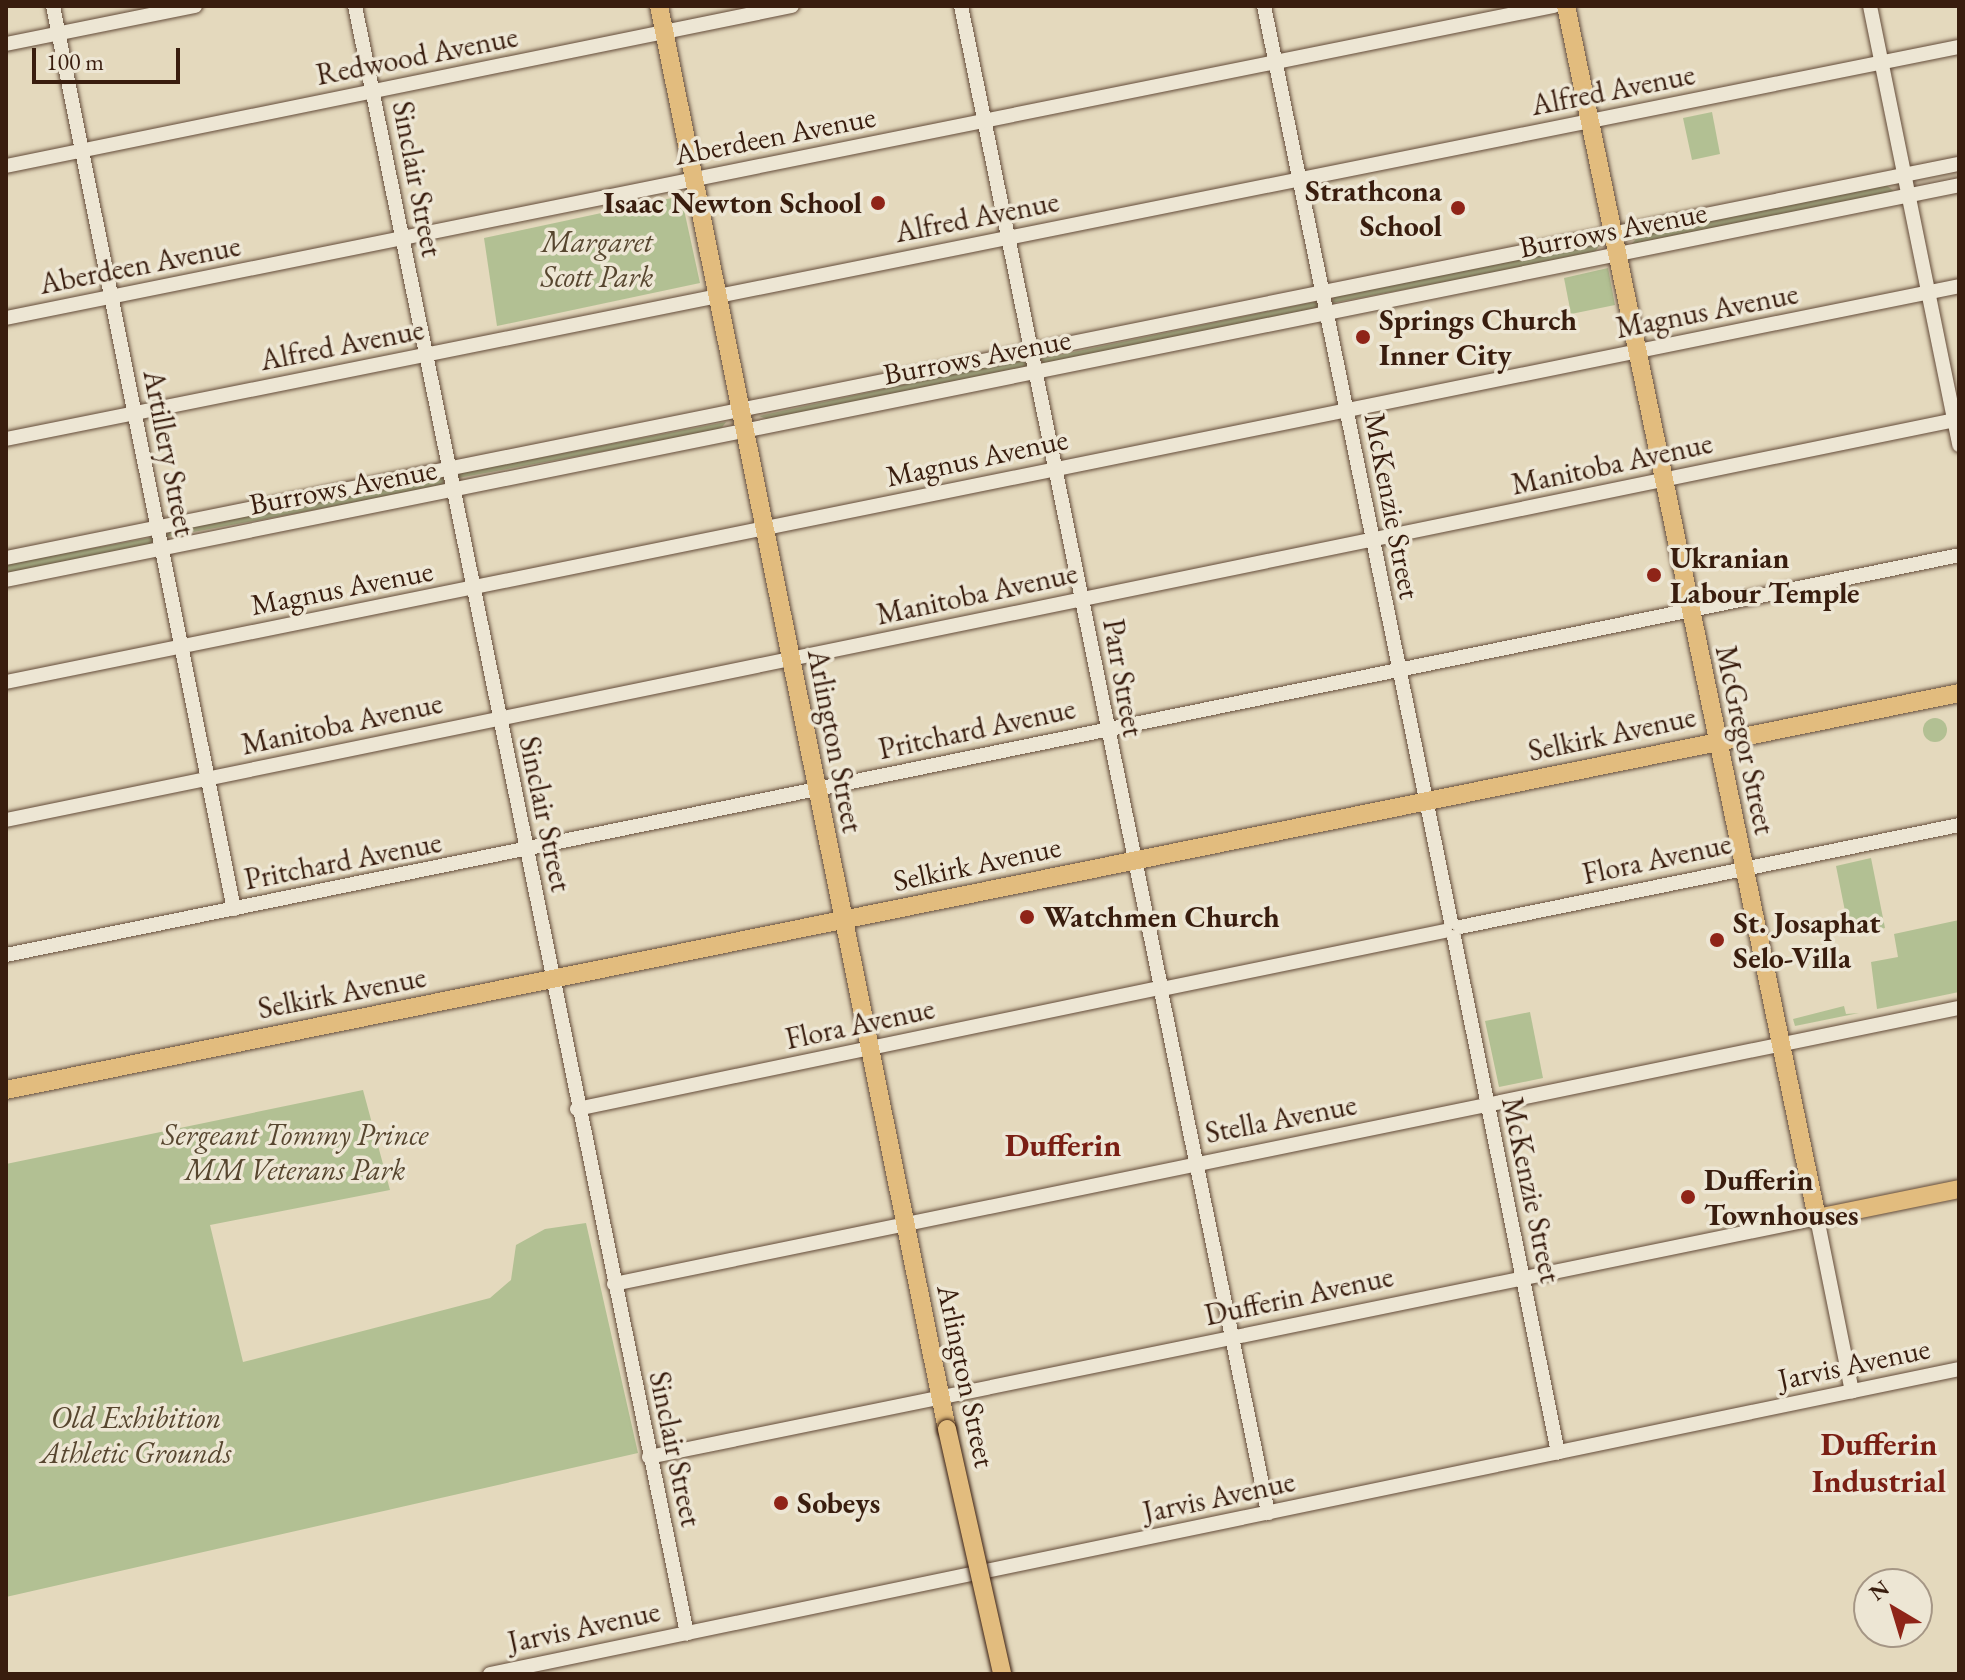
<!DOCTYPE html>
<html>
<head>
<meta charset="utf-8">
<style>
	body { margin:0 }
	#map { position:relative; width:1965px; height:1680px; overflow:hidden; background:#e4d9bd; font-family:"EB Garamond",serif }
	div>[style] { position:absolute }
	.green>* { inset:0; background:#b2c093 }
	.round { border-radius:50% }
	.roads { filter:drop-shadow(0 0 2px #644c3a) drop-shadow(0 0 2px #644c3a) }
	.minor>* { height:14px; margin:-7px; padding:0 7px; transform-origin:7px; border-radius:7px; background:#ede6d4 }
	.major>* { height:18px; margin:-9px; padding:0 9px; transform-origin:9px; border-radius:9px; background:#e2bc7e }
	.bridges { filter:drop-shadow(0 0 2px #391d0e) drop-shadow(0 0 2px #391d0e) }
	.major-bridge>* { height:18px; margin:-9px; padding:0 9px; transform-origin:9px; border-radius:9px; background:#e2bc7e }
	.dots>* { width:22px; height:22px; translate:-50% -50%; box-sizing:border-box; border:4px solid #ede6d4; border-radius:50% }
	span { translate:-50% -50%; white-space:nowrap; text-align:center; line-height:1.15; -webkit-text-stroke:7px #ede6d4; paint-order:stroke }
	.street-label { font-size:30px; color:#391d0e }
	.poi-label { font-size:30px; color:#391d0e; font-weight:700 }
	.right { translate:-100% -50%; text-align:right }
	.left { translate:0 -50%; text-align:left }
	.park-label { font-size:30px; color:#57462f; font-style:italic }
	.neighbourhood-label { font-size:32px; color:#7a1f14; font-weight:700 }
	.frame { position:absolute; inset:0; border:8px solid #391d0e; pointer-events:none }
	.north { position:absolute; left:1853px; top:1568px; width:80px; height:80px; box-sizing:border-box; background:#ede6d4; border:2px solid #a59685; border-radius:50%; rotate:322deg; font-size:22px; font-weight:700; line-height:32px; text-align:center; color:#391d0e }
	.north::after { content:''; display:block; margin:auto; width:28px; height:36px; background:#8f2418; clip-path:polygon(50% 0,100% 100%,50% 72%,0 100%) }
	.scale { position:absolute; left:32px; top:48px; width:148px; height:36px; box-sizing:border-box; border:4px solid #391d0e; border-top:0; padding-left:10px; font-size:24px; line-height:28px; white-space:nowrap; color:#391d0e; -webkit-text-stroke:6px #ede6d4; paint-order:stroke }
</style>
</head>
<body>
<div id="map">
	<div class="green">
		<div style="clip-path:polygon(1712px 112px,1720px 154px,1692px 160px,1683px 118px)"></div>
		<div style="clip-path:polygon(1886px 185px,1895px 192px,1632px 244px,1639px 235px)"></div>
		<div style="clip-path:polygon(681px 196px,700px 283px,497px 326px,484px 238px)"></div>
		<div style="clip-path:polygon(1600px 244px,1594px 254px,1332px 303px,1335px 295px)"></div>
		<div style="clip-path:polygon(1608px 268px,1615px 305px,1571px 314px,1564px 278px)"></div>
		<div style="clip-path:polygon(1318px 301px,1318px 309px,1044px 364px,1040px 359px)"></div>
		<div style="clip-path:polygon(1024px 359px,1028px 366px,769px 420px,759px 416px)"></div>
		<div style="clip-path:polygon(726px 422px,720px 430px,458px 478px,459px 473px)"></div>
		<div style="clip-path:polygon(443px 476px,445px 486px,166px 537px,169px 532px)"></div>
		<div style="clip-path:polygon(154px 537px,154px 545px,6px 575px,6px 564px)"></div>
		<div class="round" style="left:1923px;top:718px;width:24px;height:24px"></div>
		<div style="clip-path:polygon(1871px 858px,1885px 928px,1850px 936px,1836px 866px)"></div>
		<div style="clip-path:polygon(1959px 920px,1959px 992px,1877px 1009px,1871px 962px,1898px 957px,1894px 934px)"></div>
		<div style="clip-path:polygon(1844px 1006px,1846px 1014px,1859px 1013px,1795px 1026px,1793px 1019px)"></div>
		<div style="clip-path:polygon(1530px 1012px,1543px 1078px,1499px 1087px,1485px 1021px)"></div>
		<div style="clip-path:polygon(363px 1090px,390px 1190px,210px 1225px,243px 1362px,490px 1298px,511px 1280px,516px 1245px,545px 1229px,586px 1223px,638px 1453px,6px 1597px,6px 1164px)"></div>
	</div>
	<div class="roads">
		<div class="minor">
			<div style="left:53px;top:6px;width:921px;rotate:78.67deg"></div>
			<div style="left:355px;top:6px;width:1661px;rotate:78.47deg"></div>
			<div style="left:961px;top:6px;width:996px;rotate:78.48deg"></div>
			<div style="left:1264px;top:6px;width:935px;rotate:78.46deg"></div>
			<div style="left:1870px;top:6px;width:448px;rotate:78.5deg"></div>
			<div style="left:6px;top:44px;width:193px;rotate:-11.4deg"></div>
			<div style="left:6px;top:166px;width:802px;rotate:-11.51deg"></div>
			<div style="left:6px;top:318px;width:1579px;rotate:-11.4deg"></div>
			<div style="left:6px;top:439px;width:1992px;rotate:-11.35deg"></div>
			<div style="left:6px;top:558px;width:1992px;rotate:-11.41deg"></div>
			<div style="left:6px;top:580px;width:1993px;rotate:-11.43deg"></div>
			<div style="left:6px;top:682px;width:1993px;rotate:-11.46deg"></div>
			<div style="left:6px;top:820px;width:1994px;rotate:-11.6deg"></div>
			<div style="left:1460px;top:927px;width:509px;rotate:-11.55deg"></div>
			<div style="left:1454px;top:937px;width:526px;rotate:78.6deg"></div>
			<div style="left:6px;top:955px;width:1994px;rotate:-11.57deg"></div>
			<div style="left:1167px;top:988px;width:284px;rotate:-11.6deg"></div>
			<div style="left:1162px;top:996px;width:528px;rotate:78.41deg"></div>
			<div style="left:577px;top:1109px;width:589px;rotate:-11.75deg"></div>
			<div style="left:614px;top:1284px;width:1373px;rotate:-11.6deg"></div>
			<div style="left:649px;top:1457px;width:1192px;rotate:-11.56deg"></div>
			<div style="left:1817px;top:1218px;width:177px;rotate:78.6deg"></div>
			<div style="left:490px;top:1674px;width:1500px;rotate:-11.73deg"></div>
		</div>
		<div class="major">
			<div style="left:659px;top:6px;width:1452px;rotate:78.56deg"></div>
			<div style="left:1566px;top:6px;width:1238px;rotate:78.3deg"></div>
			<div style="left:1817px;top:1218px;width:145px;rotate:-11.5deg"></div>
			<div style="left:6px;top:1090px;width:1993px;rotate:-11.49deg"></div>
		</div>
	</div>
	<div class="bridges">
		<div class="major-bridge">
			<div style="left:947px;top:1429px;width:251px;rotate:77.3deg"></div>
		</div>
	</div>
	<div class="dots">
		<div style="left:878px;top:203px;background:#8f2418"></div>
		<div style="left:1458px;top:208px;background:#8f2418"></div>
		<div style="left:1363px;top:337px;background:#8f2418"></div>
		<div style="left:1654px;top:575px;background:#8f2418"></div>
		<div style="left:1027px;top:917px;background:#8f2418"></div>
		<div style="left:1717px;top:940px;background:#8f2418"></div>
		<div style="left:1688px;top:1197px;background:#8f2418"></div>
		<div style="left:781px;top:1503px;background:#8f2418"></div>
	</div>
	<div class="street-label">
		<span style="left:417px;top:56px;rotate:-11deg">Redwood Avenue</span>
		<span style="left:1613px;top:90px;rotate:-11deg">Alfred Avenue</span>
		<span style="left:775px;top:136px;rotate:-11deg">Aberdeen Avenue</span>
		<span style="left:417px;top:179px;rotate:79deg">Sinclair Street</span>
		<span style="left:977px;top:217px;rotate:-11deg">Alfred Avenue</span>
		<span style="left:1613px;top:230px;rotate:-11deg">Burrows Avenue</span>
		<span style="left:140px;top:265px;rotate:-11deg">Aberdeen Avenue</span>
		<span style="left:1707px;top:311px;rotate:-11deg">Magnus Avenue</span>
		<span style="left:342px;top:345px;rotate:-11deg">Alfred Avenue</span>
		<span style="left:977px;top:357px;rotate:-11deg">Burrows Avenue</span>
		<span style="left:169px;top:453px;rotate:79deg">Artillery Street</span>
		<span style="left:977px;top:458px;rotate:-12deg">Magnus Avenue</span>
		<span style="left:1612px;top:464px;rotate:-12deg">Manitoba Avenue</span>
		<span style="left:343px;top:487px;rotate:-11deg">Burrows Avenue</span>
		<span style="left:1392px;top:506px;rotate:79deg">McKenzie Street</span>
		<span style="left:342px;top:588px;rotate:-11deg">Magnus Avenue</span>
		<span style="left:977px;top:594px;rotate:-12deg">Manitoba Avenue</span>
		<span style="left:1123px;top:678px;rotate:80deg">Parr Street</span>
		<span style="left:342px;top:724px;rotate:-12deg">Manitoba Avenue</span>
		<span style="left:977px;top:729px;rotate:-12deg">Pritchard Avenue</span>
		<span style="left:1612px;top:734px;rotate:-12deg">Selkirk Avenue</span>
		<span style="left:1745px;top:740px;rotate:78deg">McGregor Street</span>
		<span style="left:835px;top:741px;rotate:79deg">Arlington Street</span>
		<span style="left:545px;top:814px;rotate:78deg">Sinclair Street</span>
		<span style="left:1657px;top:859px;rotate:-12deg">Flora Avenue</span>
		<span style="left:343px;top:861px;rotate:-11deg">Pritchard Avenue</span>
		<span style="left:977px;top:864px;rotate:-12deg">Selkirk Avenue</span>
		<span style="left:342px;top:993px;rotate:-11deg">Selkirk Avenue</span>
		<span style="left:860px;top:1024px;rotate:-12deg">Flora Avenue</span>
		<span style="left:1281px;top:1119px;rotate:-11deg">Stella Avenue</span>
		<span style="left:1531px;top:1190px;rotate:78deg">McKenzie Street</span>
		<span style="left:1299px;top:1296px;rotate:-12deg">Dufferin Avenue</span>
		<span style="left:1854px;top:1364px;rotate:-12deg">Jarvis Avenue</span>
		<span style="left:966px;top:1376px;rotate:78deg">Arlington Street</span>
		<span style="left:675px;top:1449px;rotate:78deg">Sinclair Street</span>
		<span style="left:1219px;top:1497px;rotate:-12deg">Jarvis Avenue</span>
		<span style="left:584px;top:1627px;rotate:-12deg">Jarvis Avenue</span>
	</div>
	<div class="poi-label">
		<span class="right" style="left:1442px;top:208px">Strathcona<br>School</span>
		<span class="right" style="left:862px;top:203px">Isaac Newton School</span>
		<span class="left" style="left:1379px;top:337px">Springs Church<br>Inner City</span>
		<span class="left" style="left:1670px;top:575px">Ukranian<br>Labour Temple</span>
		<span class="left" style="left:1043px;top:917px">Watchmen Church</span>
		<span class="left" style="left:1733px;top:940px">St. Josaphat<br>Selo-Villa</span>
		<span class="left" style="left:1704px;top:1197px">Dufferin<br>Townhouses</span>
		<span class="left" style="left:797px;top:1503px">Sobeys</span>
	</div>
	<div class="park-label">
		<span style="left:597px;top:259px">Margaret<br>Scott Park</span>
		<span style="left:295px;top:1152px">Sergeant Tommy Prince<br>MM Veterans Park</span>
		<span style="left:136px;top:1435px">Old Exhibition<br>Athletic Grounds</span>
	</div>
	<div class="neighbourhood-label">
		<span style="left:1063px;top:1145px">Dufferin</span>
		<span style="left:1879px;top:1463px">Dufferin<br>Industrial</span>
	</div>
	<div class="frame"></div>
	<div class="north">N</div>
	<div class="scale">100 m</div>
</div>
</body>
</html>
